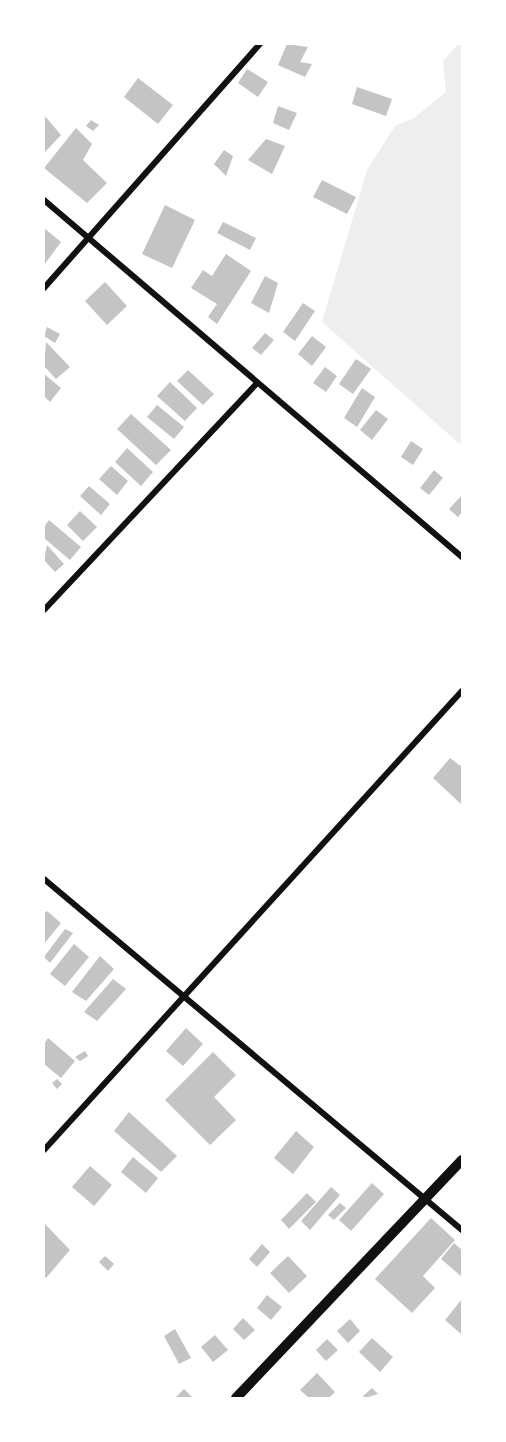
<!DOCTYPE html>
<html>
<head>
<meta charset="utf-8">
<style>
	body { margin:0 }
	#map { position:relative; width:506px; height:1442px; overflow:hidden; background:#fff; font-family:"Varela Round",sans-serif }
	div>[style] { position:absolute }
	.green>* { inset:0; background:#eee }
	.building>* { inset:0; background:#c4c4c4 }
	.minor>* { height:6px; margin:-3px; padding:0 3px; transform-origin:3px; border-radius:3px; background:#111 }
	.tertiary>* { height:10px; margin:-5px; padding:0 5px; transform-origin:5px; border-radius:5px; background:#111 }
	span { translate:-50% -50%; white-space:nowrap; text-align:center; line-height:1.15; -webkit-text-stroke:5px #fff; paint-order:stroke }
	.frame { position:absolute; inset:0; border:45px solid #fff; pointer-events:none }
</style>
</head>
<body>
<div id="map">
	<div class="green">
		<div style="clip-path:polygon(458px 44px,462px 44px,462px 446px,322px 322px,367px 170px,395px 126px,414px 118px,446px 92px,443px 61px)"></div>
	</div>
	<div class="building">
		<div style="clip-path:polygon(287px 44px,308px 47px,300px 62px,312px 64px,305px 77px,278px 65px)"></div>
		<div style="clip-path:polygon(247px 69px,268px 82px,258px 97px,238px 83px)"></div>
		<div style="clip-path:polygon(138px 78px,173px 105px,158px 124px,124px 97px)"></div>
		<div style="clip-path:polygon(357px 87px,392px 99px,386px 116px,352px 104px)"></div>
		<div style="clip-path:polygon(278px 106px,297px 113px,289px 130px,273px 123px)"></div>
		<div style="clip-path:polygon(44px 115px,61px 135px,44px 153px)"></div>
		<div style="clip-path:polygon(91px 120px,99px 125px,93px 131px,86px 126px)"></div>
		<div style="clip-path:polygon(76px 128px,92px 144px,83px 160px,107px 183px,87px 203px,44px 168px)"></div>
		<div style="clip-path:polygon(266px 139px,285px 146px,272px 174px,248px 160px)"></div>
		<div style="clip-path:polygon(224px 150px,233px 156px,226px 176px,214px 164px)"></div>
		<div style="clip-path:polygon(322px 180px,356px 197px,347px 214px,313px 197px)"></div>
		<div style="clip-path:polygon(165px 205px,195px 220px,172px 268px,142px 254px)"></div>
		<div style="clip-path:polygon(223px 222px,256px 238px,250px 250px,217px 233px)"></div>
		<div style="clip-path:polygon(44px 228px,61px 242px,44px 265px)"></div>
		<div style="clip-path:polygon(226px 254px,251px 271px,217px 324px,208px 317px,217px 304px,191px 288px,203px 270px,212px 276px)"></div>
		<div style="clip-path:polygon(265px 276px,278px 283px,269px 313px,251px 303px)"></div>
		<div style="clip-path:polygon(105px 282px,127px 306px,107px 325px,85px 301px)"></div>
		<div style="clip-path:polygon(303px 303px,315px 311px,295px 341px,283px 332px)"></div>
		<div style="clip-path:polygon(47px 327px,60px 334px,55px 343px,44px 336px)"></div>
		<div style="clip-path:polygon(265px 333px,274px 340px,261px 355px,252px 348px)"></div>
		<div style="clip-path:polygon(312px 336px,326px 347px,312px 366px,298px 354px)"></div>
		<div style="clip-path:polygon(46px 342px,70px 367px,56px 379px,44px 366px)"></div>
		<div style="clip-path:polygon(356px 359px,371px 369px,353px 394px,339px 384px)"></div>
		<div style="clip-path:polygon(325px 367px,337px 376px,326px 392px,313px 383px)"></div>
		<div style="clip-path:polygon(188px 370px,214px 394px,203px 405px,177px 381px)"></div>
		<div style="clip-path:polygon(44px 374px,61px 388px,50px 402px,44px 396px)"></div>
		<div style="clip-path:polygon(170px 382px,197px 408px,185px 421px,157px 396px)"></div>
		<div style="clip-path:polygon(362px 388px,375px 397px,357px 427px,344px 418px)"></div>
		<div style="clip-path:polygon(157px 405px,184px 427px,174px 439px,147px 417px)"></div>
		<div style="clip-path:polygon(376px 410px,388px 419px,372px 440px,360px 430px)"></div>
		<div style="clip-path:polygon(131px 414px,171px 450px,156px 465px,117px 429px)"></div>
		<div style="clip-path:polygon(411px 441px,423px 449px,413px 465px,401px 457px)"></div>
		<div style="clip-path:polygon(127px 448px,153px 472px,141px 486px,115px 462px)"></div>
		<div style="clip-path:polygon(111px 466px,128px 481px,117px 495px,99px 479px)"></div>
		<div style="clip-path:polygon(434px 470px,443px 478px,429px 495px,420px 488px)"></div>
		<div style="clip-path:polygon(89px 486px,110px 504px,101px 515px,80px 496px)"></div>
		<div style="clip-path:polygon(462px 495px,462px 512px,458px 517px,449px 509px)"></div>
		<div style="clip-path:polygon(80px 511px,97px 527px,83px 541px,67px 525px)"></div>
		<div style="clip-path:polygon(49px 520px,81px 547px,70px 560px,44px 538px,44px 527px)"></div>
		<div style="clip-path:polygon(47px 545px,64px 564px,55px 572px,44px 560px)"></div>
		<div style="clip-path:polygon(450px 758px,462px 767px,462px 805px,433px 778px)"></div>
		<div style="clip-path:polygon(47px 911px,61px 923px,44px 944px,44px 914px)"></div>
		<div style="clip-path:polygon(65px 929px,73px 933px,50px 963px,44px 957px)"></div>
		<div style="clip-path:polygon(74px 944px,89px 957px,65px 986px,50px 974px)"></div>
		<div style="clip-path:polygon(100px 956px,114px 969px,86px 1001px,72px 992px)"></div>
		<div style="clip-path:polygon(113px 979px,126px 989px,97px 1021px,84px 1012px)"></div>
		<div style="clip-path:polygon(186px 1028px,203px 1044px,183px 1066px,166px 1051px)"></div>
		<div style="clip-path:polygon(48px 1038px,75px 1061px,61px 1078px,44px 1064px,44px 1044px)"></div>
		<div style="clip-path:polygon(85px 1051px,88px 1056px,80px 1061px,75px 1057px)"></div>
		<div style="clip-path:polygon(213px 1052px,236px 1075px,214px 1097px,236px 1120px,210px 1145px,165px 1100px)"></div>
		<div style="clip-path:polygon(57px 1079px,62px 1084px,57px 1089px,52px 1083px)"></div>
		<div style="clip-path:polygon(129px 1112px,177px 1156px,161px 1172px,114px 1131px)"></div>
		<div style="clip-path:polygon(296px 1131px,314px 1147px,293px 1174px,274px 1158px)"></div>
		<div style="clip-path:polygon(133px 1157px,158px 1178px,146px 1193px,121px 1172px)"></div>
		<div style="clip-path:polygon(90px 1166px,112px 1185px,94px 1206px,72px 1187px)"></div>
		<div style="clip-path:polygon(372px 1183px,384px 1194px,351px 1231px,339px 1220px)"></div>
		<div style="clip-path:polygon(331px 1187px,340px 1195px,310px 1230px,301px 1221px)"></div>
		<div style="clip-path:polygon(307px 1193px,316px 1202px,289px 1229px,281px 1220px)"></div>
		<div style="clip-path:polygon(340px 1203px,346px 1208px,334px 1220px,328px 1215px)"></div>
		<div style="clip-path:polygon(431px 1218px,455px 1240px,423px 1276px,435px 1288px,412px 1313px,375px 1279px)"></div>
		<div style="clip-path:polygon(44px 1223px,70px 1250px,46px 1278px,44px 1276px)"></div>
		<div style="clip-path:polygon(454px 1243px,462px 1250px,462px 1277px,441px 1259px)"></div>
		<div style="clip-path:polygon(262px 1244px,270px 1252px,257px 1267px,249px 1259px)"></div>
		<div style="clip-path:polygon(105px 1256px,114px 1264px,108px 1271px,99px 1262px)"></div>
		<div style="clip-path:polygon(288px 1256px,307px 1276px,289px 1293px,270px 1273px)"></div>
		<div style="clip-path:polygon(267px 1295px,282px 1307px,271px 1320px,257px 1308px)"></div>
		<div style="clip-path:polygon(462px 1299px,462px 1332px,461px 1334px,445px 1320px)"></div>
		<div style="clip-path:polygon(243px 1318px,255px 1330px,244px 1340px,233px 1329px)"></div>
		<div style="clip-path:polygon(350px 1319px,360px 1331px,348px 1343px,337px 1331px)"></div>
		<div style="clip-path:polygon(175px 1329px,191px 1358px,179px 1364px,164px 1336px)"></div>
		<div style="clip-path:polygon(215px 1335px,228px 1350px,213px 1362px,201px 1347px)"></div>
		<div style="clip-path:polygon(372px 1338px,393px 1357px,380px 1372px,359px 1352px)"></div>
		<div style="clip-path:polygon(327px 1339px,338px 1350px,326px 1361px,316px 1350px)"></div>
		<div style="clip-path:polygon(317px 1373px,335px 1392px,329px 1398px,309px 1398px,300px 1390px)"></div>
		<div style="clip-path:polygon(372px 1388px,378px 1394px,365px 1398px,363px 1396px)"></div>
		<div style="clip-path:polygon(184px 1389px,193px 1398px,175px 1398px)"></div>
	</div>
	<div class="minor">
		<div style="left:44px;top:200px;width:550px;rotate:40.5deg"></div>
		<div style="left:44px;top:288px;width:326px;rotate:-48.5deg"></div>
		<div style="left:44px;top:610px;width:310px;rotate:-46.8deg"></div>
		<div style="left:44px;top:879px;width:546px;rotate:40.02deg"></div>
		<div style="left:44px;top:1150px;width:621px;rotate:-47.68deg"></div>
	</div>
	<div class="tertiary">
		<div style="left:236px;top:1398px;width:328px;rotate:-46.5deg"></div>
	</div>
	<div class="frame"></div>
</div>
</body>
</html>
